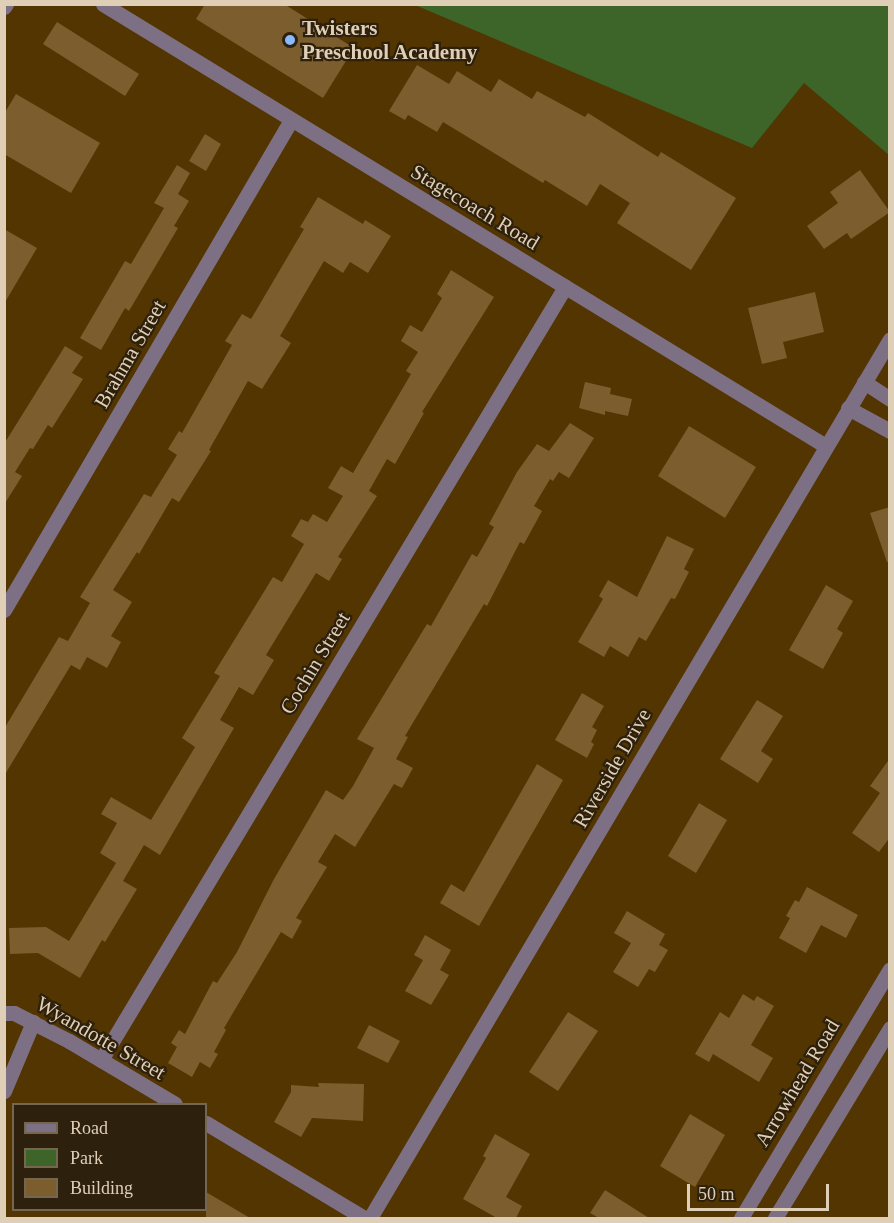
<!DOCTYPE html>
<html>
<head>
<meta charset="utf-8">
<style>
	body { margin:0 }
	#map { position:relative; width:894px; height:1223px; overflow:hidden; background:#523500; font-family:"Times New Roman",serif }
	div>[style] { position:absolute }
	.green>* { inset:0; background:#3d6529 }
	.building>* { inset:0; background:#7c5d2e }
	.minor>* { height:15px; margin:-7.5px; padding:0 7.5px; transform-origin:7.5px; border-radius:7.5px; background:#7e7084 }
	.dots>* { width:16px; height:16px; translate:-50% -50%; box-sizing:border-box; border:3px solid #2d200c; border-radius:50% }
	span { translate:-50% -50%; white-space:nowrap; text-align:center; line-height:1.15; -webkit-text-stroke:4.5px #2d200c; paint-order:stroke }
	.poi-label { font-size:21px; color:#e0cfb7; font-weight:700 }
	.left { translate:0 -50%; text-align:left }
	.street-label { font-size:21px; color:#e0cfb7 }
	.frame { position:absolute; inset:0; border:6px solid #e0cfb7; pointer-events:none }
	.legend { position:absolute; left:12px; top:1103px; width:195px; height:108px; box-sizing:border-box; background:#2d200c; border:2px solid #756650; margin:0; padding:8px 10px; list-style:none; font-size:18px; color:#e0cfb7 }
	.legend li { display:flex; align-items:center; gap:12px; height:30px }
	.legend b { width:30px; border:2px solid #756650 }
	.scale { position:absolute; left:687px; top:1184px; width:142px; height:27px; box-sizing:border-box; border:3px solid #e0cfb7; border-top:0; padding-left:8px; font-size:18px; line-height:21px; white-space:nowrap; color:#e0cfb7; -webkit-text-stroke:4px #2d200c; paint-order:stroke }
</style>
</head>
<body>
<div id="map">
	<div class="green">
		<div style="clip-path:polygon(415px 5px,889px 5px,889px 155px,804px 83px,752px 148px)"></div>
	</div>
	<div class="building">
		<div style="clip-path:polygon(205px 4px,284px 4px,354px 48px,323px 98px,196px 19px)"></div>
		<div style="clip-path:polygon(57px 22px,139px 74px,125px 96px,43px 44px)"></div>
		<div style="clip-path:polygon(417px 65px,449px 84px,457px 71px,491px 92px,499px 79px,532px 99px,537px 91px,585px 117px,588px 113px,658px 157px,661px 152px,736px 198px,691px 270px,617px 223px,630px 203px,600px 184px,587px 206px,545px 180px,543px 183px,443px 122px,437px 132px,408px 115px,405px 120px,389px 111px)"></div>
		<div style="clip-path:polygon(16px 94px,100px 143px,71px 193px,4px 154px,4px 114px)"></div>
		<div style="clip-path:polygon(205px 134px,221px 144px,206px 171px,189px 161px)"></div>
		<div style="clip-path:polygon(177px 165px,190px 173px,178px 194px,189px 201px,174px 226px,178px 228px,129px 311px,125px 308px,101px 350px,80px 338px,125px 261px,131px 264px,164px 208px,154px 203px)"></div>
		<div style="clip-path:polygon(860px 170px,890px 212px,851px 239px,847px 233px,824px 249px,807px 226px,838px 203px,830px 192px)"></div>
		<div style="clip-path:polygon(318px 197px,363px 224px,365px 220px,391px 236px,368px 273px,350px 262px,343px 273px,324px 261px,280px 336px,291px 343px,262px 389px,248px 381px,209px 450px,211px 451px,179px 502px,172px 498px,139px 554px,137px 552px,113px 590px,132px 602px,111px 636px,121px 642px,107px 668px,87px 657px,80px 670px,71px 665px,4px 776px,4px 729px,59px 637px,68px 641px,90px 603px,80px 597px,144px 494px,151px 497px,177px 455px,168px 449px,179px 431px,182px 433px,232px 345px,225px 341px,242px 314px,251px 319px,304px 229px,300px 227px)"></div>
		<div style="clip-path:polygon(4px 229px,37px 248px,4px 304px)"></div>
		<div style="clip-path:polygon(451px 270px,494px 297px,422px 412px,424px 413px,395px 464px,387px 459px,369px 491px,377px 496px,338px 557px,342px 559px,329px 581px,316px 573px,266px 655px,274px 660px,253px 695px,239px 687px,220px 720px,234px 728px,160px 855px,144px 845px,123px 881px,137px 889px,105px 942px,102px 940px,80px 978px,38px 953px,10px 954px,9px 928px,46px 927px,69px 941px,116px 863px,100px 853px,117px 823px,101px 814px,111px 797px,151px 820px,195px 747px,182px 738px,220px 676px,214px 673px,273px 577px,282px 582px,304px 544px,291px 536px,301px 519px,308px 522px,313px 514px,327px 522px,343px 496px,328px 488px,341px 466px,353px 473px,411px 374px,406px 371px,418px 352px,401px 341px,410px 325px,422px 332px,442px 298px,437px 294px)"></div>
		<div style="clip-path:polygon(815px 292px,824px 332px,783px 342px,787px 358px,762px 364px,748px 308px)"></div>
		<div style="clip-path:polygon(65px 346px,83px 357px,72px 373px,83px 379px,52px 428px,48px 425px,33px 449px,30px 448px,15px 472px,22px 476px,4px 505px,4px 444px)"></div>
		<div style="clip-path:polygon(585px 382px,611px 388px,610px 394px,632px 399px,628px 416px,605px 411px,605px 415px,579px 408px)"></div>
		<div style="clip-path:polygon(570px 423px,594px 438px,569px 478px,559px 472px,553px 481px,550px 479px,534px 506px,542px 511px,524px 544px,520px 542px,487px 606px,484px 604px,405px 736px,408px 737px,396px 759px,413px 768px,402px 788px,394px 784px,355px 847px,335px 834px,318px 862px,327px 867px,296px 918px,302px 921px,292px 939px,281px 932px,224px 1028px,226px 1030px,214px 1052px,218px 1054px,210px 1068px,200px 1062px,192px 1077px,168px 1063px,177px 1047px,171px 1043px,179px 1030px,185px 1034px,213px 981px,217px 983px,237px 952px,274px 879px,326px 790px,343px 800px,353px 786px,374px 748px,357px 739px,427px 624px,431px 626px,472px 554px,477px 557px,494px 527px,489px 524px,517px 472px,537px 444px,549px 451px)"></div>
		<div style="clip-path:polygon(689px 426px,756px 467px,725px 518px,658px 476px)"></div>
		<div style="clip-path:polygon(890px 507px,890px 562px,887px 562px,870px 513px)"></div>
		<div style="clip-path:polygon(667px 536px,694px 549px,684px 569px,689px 572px,675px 599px,671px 598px,646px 641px,639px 637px,628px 657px,610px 646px,604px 657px,578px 642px,603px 599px,599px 596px,608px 580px,637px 597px)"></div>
		<div style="clip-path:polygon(826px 585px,853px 601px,837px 629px,843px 633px,823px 669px,789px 650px)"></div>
		<div style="clip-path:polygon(582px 693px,604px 706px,592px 727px,597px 730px,591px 742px,594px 744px,587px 758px,555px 740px)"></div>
		<div style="clip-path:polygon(757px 700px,783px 716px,761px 751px,773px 759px,758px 783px,720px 759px)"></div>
		<div style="clip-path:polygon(890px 758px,890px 837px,879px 852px,852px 833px,880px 793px,870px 786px)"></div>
		<div style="clip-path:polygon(537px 764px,563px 780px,479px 926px,440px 903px,451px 884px,464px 892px)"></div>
		<div style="clip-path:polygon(699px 803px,727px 820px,696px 873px,668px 856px)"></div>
		<div style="clip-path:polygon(807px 887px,858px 915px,846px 938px,821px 925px,806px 953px,779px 938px,790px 918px,786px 916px,795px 900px,799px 902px)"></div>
		<div style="clip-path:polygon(627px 911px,665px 934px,659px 945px,668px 950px,655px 972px,649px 969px,638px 987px,613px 972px,631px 943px,614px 933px)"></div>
		<div style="clip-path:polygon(425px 935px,451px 950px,440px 970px,449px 975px,431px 1005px,405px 991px,423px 960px,414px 955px)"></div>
		<div style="clip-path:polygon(743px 994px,754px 1001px,757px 996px,774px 1006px,751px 1045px,773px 1058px,759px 1082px,713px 1054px,709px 1062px,695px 1054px,720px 1012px,729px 1018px)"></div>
		<div style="clip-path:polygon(568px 1012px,598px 1031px,558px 1091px,529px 1072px)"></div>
		<div style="clip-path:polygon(369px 1025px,400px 1041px,388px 1063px,357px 1048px)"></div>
		<div style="clip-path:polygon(318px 1083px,364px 1084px,363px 1121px,312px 1118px,301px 1137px,274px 1122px,291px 1092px,291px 1085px,319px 1087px)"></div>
		<div style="clip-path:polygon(690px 1114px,725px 1135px,695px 1187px,660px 1166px)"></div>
		<div style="clip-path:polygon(495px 1134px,530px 1154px,506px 1197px,522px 1206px,516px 1218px,497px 1218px,463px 1199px,486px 1158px,483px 1156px)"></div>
		<div style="clip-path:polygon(605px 1190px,649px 1218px,599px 1218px,590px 1213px)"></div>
		<div style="clip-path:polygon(206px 1192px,250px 1218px,206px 1218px)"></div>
	</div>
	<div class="minor">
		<div style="left:103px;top:4px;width:845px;rotate:31.45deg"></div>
		<div style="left:4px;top:7px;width:4px;rotate:-56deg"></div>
		<div style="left:864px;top:382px;width:31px;rotate:33deg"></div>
		<div style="left:848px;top:408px;width:48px;rotate:28.7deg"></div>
		<div style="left:4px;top:610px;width:568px;rotate:-59.64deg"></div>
		<div style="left:4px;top:1013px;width:10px"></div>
		<div style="left:14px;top:1013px;width:62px;rotate:27deg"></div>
		<div style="left:69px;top:1041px;width:123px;rotate:30.7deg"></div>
		<div style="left:101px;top:1060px;width:902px;rotate:-59.03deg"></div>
		<div style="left:4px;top:1091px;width:75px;rotate:-67.2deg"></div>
		<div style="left:206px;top:1123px;width:184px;rotate:31deg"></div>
		<div style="left:370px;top:1218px;width:1021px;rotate:-59.39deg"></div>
		<div style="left:741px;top:1218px;width:290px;rotate:-59.1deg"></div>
		<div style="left:775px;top:1218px;width:222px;rotate:-58.8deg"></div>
	</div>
	<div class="dots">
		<div style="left:290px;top:40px;background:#8abafc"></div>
	</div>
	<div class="poi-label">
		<span class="left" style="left:302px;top:40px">Twisters<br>Preschool Academy</span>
	</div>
	<div class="street-label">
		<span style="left:475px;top:207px;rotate:31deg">Stagecoach Road</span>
		<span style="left:130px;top:354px;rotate:-60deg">Brahma Street</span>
		<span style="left:315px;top:663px;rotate:-59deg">Cochin Street</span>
		<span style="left:612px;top:768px;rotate:-60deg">Riverside Drive</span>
		<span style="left:101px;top:1038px;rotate:30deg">Wyandotte Street</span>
		<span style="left:797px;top:1083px;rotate:-59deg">Arrowhead Road</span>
	</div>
	<div class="frame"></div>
	<ul class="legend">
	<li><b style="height:8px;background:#7e7084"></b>Road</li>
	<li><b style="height:16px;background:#3d6529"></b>Park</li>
	<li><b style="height:16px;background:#7c5d2e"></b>Building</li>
	</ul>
	<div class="scale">50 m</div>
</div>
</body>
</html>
